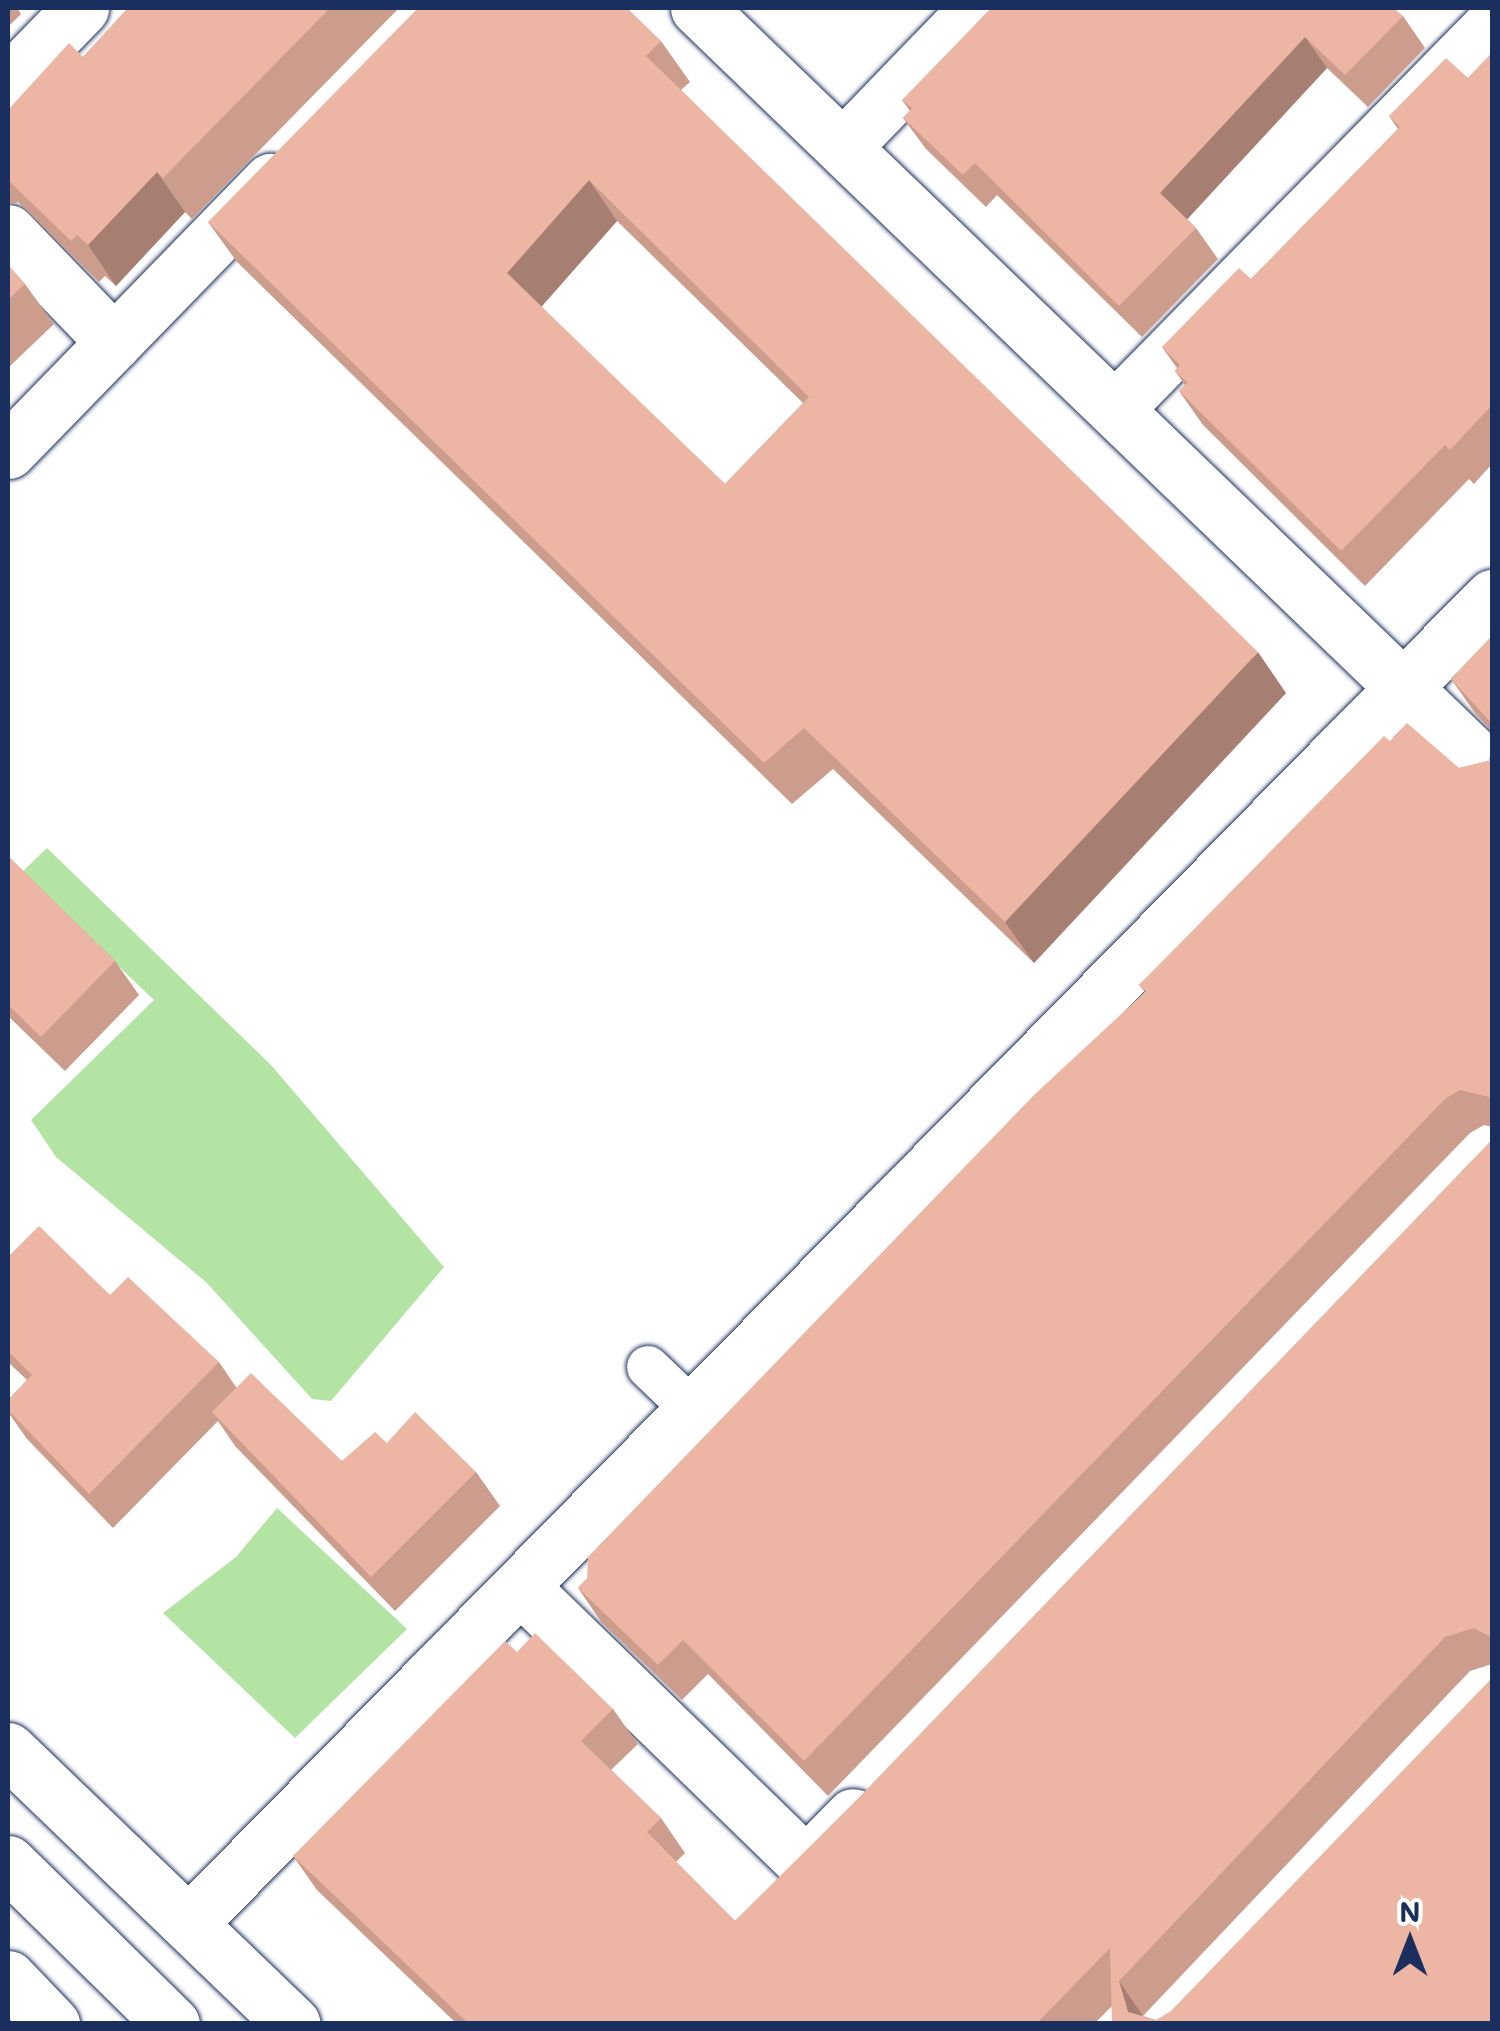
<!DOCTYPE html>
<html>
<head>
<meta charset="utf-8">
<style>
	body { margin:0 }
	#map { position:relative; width:1500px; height:2031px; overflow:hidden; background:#fff; font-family:Mali,sans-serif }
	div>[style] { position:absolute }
	.green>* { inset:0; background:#b3e4a4 }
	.roads { filter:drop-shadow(0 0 2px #1b2f5e) drop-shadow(0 0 2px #1b2f5e) }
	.lane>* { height:42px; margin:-21px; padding:0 21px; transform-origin:21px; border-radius:21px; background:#fff }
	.street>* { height:55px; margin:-27.5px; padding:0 27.5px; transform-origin:27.5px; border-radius:27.5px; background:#fff }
	.secondary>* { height:55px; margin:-27.5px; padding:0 27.5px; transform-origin:27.5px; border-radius:27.5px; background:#fff }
	.wall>* { inset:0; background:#cc9c8c }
	.shaded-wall>* { inset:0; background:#a67f72 }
	.building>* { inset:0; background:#edb5a3 }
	span { translate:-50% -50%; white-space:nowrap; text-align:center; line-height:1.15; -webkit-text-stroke:10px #fff; paint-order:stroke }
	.frame { position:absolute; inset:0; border:10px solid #1b2f5e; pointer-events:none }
	.north { position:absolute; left:1360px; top:1891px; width:100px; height:100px; -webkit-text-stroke:8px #fff; paint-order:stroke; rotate:0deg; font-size:28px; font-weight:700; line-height:40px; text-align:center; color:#1b2f5e }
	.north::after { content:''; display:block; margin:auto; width:35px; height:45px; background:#1b2f5e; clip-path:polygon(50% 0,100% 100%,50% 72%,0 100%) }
</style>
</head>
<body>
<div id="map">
	<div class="green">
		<div style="clip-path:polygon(47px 848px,271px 1065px,444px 1267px,331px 1401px,312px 1399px,207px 1283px,56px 1157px,31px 1120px,154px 1000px,21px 873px)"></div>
		<div style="clip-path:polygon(277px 1508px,407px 1629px,295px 1738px,163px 1613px,236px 1557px)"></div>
	</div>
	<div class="roads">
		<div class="lane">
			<div style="left:648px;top:1367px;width:64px;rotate:43.7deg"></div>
		</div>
		<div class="street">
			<div style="left:698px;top:8px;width:1103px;rotate:43.93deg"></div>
			<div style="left:8px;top:83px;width:105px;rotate:-45.8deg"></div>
			<div style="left:843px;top:147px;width:193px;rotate:-46deg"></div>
			<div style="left:8px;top:232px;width:153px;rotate:46.1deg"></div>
			<div style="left:1115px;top:409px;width:538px;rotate:-45.53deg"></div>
			<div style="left:8px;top:451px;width:377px;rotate:-45.8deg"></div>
			<div style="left:522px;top:1588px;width:396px;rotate:44.2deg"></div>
			<div style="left:806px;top:1864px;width:67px;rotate:-45.6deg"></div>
		</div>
		<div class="secondary">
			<div style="left:8px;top:1750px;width:395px;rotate:43.9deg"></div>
			<div style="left:8px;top:1863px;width:230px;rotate:44.5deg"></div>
			<div style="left:189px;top:1923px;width:1859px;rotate:-45.5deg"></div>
			<div style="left:8px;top:1978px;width:64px;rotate:46.3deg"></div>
		</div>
	</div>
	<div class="wall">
		<div style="clip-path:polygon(8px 8px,17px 8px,21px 14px,8px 27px)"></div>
		<div style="clip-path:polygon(128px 8px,399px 8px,192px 219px,185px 212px,116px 286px,105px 276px,99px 282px,18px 202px,8px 205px,8px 110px,83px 57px)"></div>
		<div style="clip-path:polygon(1403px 16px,1425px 48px,1368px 107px,1327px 68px,1187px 219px,1196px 228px,1218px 259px,1142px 337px,997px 195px,986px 207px,926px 149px,903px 118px,910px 111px,902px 100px)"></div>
		<div style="clip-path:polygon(evenodd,661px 41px,690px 82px,681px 90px,1286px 693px,1034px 963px,833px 769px,792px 804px,237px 262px,208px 222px,661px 41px,617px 221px,803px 403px,725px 484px,541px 307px,617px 221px)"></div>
		<div style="clip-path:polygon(1492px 53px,1492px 464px,1474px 484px,1469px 479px,1365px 586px,1203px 425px,1179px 391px,1185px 385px,1175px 371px,1177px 368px,1162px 347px,1251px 279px,1398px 129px,1389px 116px,1468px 78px)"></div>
		<div style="clip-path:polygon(8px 265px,25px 284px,54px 324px,8px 368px)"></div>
		<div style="clip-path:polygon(1492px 636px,1492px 732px,1475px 713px,1451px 679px)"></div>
		<div style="clip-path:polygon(1390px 741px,1459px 768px,1489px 761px,1492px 748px,1492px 1127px,1484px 1125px,1470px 1133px,828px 1796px,708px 1674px,682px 1700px,602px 1623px,578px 1588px,1145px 992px,1139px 985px)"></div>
		<div style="clip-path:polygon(8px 856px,115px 961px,139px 995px,65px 1071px,8px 1016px)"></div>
		<div style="clip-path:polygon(1492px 1133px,1492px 1664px,1470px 1671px,1143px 2016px,1156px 2020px,1492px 2024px,1112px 2024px,1112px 2006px,1094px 2024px,457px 2024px,317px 1890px,293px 1856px,517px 1652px,613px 1709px,638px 1744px,611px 1770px,661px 1818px,685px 1853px,676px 1862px,735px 1921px,850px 1807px,1490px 1142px)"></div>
		<div style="clip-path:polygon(8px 1257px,110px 1295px,219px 1362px,236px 1387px,342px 1461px,387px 1443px,476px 1472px,500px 1506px,395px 1611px,235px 1446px,218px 1421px,113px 1528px,27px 1439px,8px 1412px,8px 1400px,27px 1380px,8px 1362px)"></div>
	</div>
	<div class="shaded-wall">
		<div style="clip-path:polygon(1305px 37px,1327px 68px,1182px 225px,1160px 193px)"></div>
		<div style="clip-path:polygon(157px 172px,185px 212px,116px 286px,88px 245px)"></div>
		<div style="clip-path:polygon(589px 180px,617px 221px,535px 314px,507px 273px)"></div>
		<div style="clip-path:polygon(1258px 652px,1286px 693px,1034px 963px,1005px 922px)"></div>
		<div style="clip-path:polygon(1119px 1981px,1143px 2016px,1128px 2012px)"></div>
	</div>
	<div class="building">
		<div style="clip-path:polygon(128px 8px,330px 8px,163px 178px,157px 172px,88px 245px,77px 235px,71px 241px,8px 180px,8px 110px,69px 43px,83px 57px)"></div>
		<div style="clip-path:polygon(evenodd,418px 8px,627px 8px,661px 41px,646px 56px,1258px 652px,1005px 922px,804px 728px,764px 763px,208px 222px,418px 8px,589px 180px,809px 397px,725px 484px,507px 273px,589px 180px)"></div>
		<div style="clip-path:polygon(991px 8px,1394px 8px,1403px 16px,1345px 75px,1305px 37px,1160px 193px,1196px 228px,1119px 306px,975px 163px,963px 175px,903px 118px,912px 108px,902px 100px)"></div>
		<div style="clip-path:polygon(1492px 53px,1492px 405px,1450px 450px,1445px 445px,1341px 551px,1179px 391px,1188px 383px,1175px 371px,1180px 365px,1162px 347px,1239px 268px,1251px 279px,1400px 127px,1389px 116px,1446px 58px,1468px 78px)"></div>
		<div style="clip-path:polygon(8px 265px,25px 284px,8px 300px)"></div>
		<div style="clip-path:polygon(1492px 636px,1492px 724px,1451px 679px)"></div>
		<div style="clip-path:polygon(1407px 723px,1459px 768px,1489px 761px,1492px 748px,1492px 1104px,1489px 1097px,1460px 1090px,1445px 1099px,804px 1761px,683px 1640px,658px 1665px,578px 1588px,587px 1579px,588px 1557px,1034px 1095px,1146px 991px,1139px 985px,1384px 736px,1390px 741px)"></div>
		<div style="clip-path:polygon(8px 856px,115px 961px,41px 1037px,8px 1005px)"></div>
		<div style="clip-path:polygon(1492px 1133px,1492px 1645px,1490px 1637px,1474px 1628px,1445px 1637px,1119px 1981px,1128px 2012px,1156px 2020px,1171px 2011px,1490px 1680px,1492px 1676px,1492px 2024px,1112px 2024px,1110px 1948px,1036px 2024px,469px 2024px,293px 1856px,505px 1641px,517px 1652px,535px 1633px,613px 1709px,581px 1741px,661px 1818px,647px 1832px,735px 1921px,850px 1807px,1490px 1142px)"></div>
		<div style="clip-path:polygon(39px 1226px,110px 1295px,128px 1277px,219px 1362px,89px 1494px,8px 1410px,8px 1400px,32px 1375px,8px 1351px,8px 1257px)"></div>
		<div style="clip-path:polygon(251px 1373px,342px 1461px,375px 1432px,387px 1443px,415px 1412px,476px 1472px,371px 1577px,212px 1412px)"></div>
	</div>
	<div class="frame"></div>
	<div class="north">N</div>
</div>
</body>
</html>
